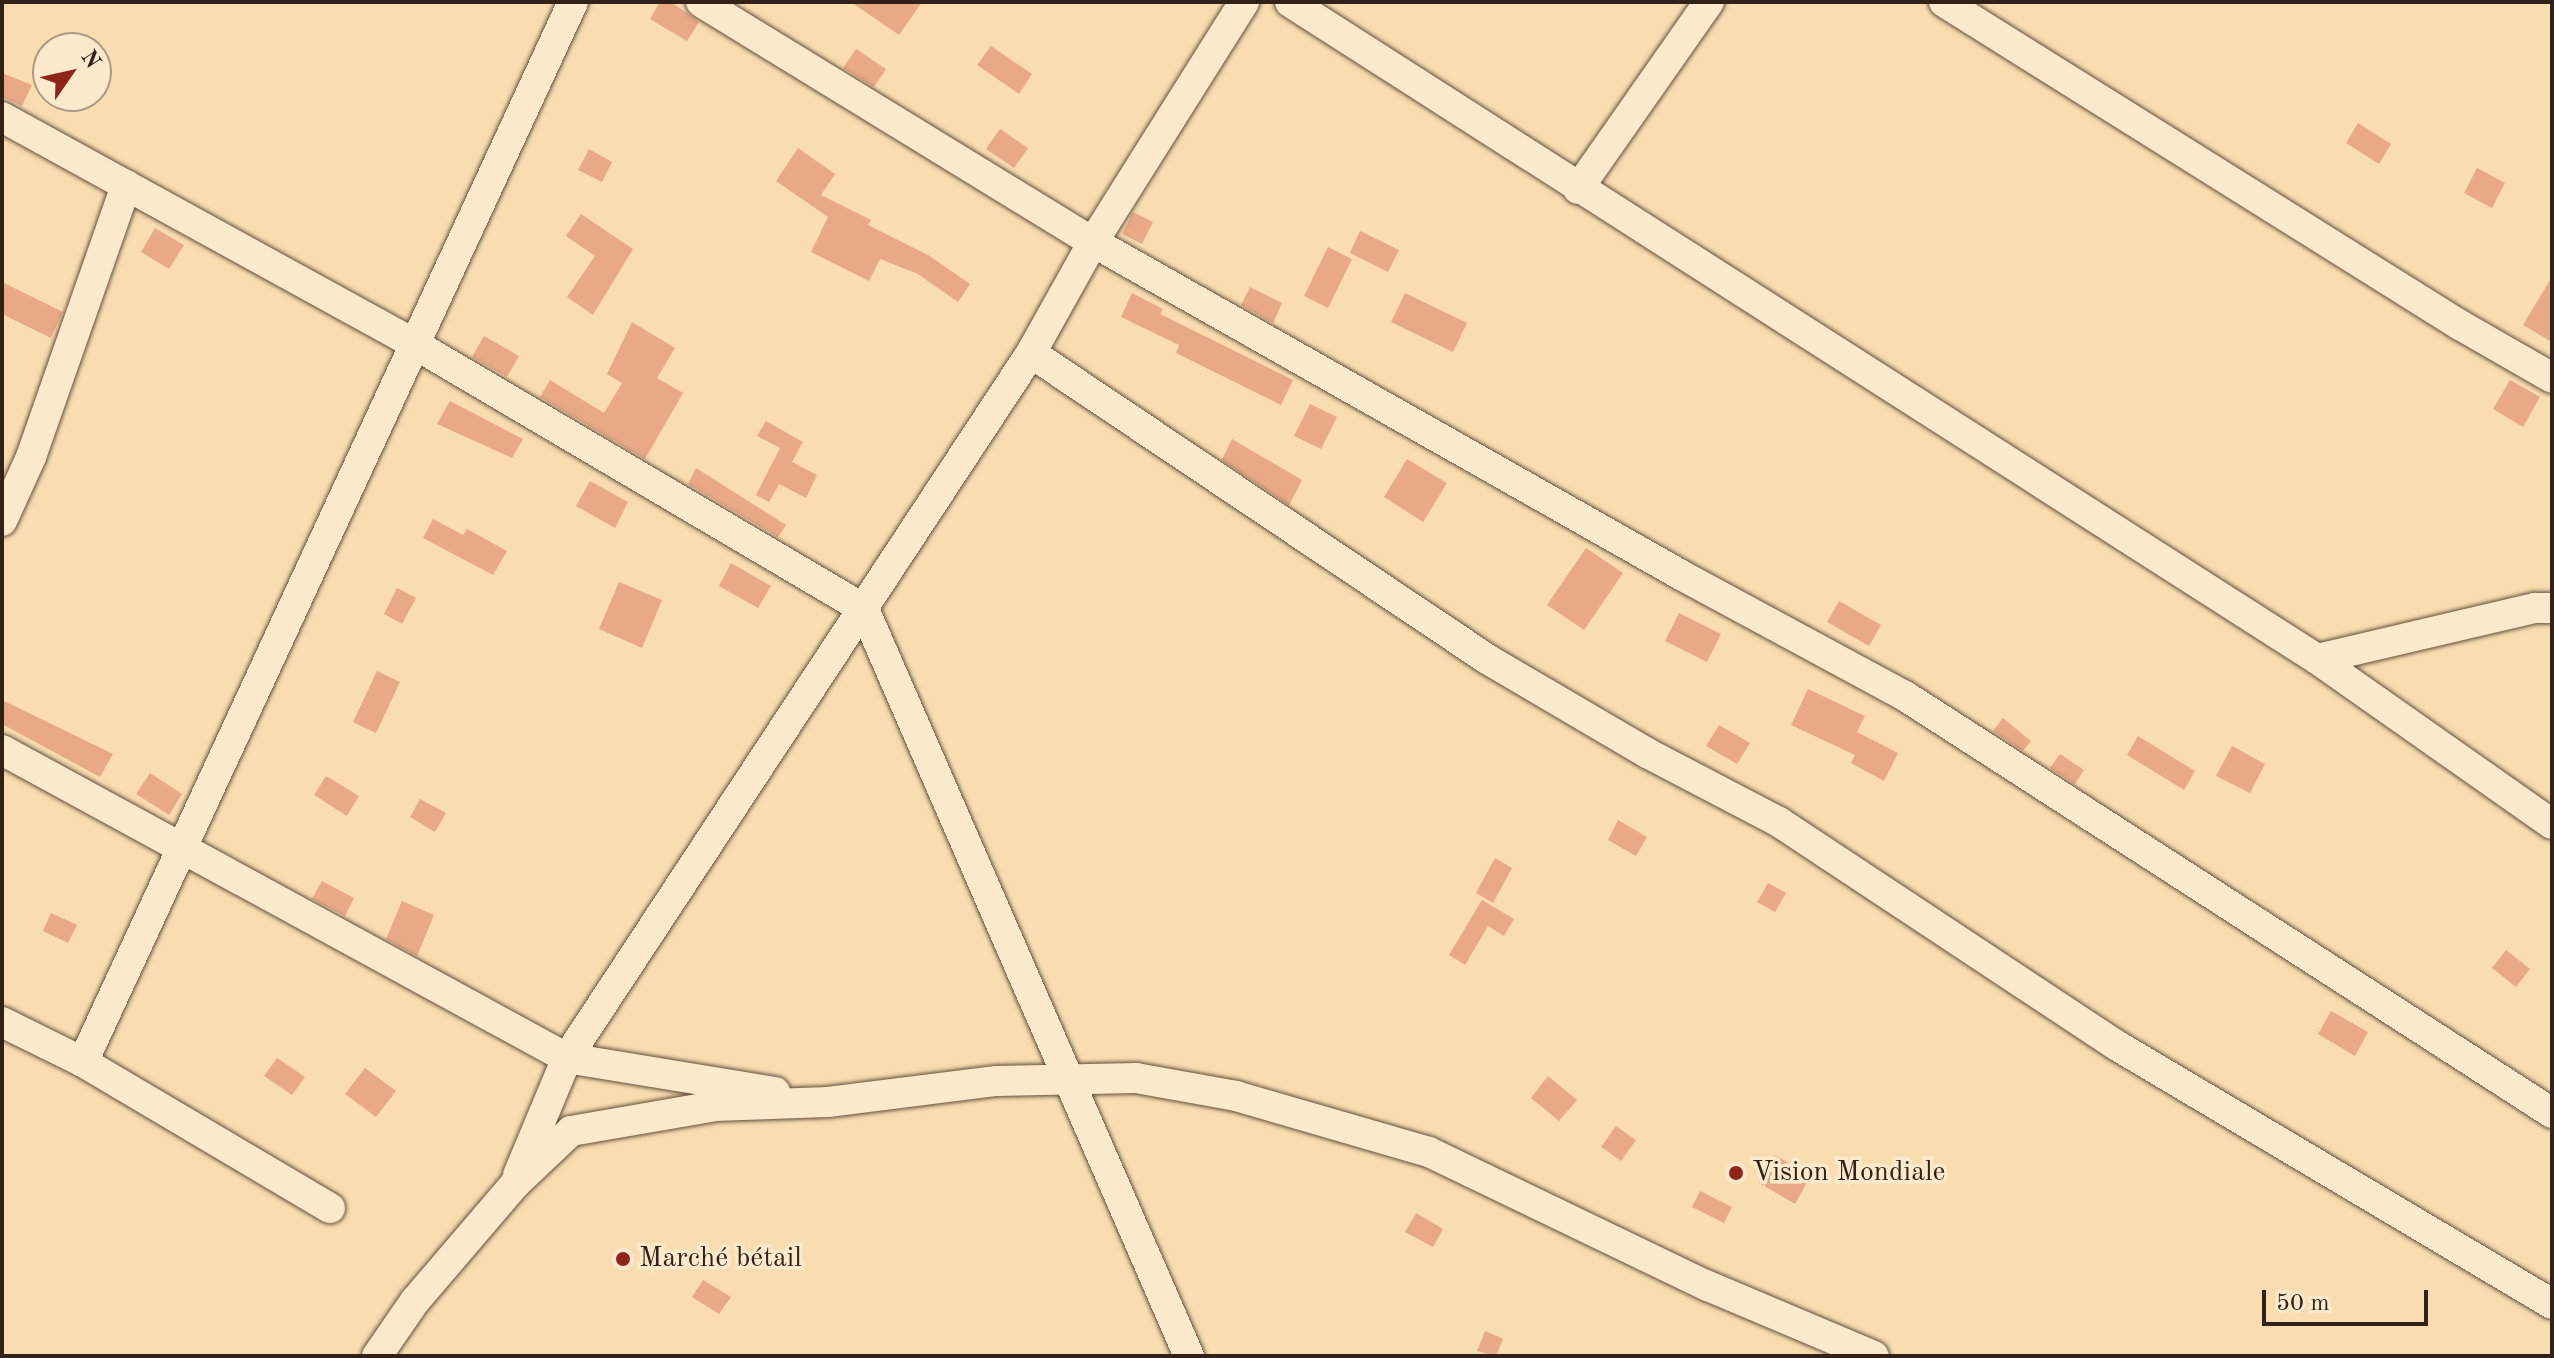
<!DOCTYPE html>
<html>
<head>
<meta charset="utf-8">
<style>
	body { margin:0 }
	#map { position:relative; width:2554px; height:1358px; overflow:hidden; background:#f9ddb0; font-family:"Old Standard TT",serif }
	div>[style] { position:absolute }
	.building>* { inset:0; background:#e9a986 }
	.roads { filter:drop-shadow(0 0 2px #63503f) drop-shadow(0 0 2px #63503f) }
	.minor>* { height:30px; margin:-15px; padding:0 15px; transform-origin:15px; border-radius:15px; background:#fbe9cc }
	.dots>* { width:22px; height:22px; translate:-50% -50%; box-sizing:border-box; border:4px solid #fbe9cc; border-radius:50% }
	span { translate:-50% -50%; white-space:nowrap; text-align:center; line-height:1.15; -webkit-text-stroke:7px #fbe9cc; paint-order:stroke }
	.poi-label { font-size:28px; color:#312119 }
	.left { translate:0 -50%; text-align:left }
	.frame { position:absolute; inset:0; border:4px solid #312119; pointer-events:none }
	.north { position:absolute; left:32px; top:32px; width:80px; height:80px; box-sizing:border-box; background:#fbe9cc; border:2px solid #aa9984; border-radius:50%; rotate:56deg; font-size:22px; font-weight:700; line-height:32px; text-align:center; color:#312119 }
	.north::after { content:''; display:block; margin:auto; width:28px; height:36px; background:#8f2418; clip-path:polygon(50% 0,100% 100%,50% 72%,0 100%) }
	.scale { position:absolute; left:2262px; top:1290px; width:166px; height:36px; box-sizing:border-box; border:4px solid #312119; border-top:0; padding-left:10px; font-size:24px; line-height:28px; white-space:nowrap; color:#312119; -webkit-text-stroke:6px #fbe9cc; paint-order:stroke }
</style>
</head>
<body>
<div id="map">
	<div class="building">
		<div style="clip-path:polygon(660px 2px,671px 2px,699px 22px,687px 41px,650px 19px)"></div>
		<div style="clip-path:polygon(851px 2px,922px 2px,899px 35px)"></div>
		<div style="clip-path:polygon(991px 46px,1032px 74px,1019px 94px,977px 65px)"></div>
		<div style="clip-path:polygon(856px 49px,886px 69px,874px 87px,843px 68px)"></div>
		<div style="clip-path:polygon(2px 73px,32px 85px,22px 106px,2px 97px)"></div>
		<div style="clip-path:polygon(2358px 123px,2391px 144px,2379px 164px,2346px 143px)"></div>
		<div style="clip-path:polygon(1000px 129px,1028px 148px,1014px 168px,986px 149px)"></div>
		<div style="clip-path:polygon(798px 148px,835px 174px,821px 195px,871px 220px,868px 225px,928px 255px,970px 284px,958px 302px,918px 274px,880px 259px,869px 281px,811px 252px,828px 217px,776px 181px)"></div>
		<div style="clip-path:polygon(589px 149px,612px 162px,602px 182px,578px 170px)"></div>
		<div style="clip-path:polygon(2477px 168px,2505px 183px,2492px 208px,2464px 193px)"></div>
		<div style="clip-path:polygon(1133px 212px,1153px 222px,1142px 244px,1122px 234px)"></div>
		<div style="clip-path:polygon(581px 214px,633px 249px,593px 315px,567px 297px,595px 256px,566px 236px)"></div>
		<div style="clip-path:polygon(155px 228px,184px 245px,169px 269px,141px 252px)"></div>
		<div style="clip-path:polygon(1360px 231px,1399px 250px,1388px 272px,1350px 253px)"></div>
		<div style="clip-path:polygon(1328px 247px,1352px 259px,1328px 308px,1304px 296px)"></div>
		<div style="clip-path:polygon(2552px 277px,2552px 342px,2523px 325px)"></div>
		<div style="clip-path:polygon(2px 282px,63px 312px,51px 338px,2px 314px)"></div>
		<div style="clip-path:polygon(1250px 287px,1282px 303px,1273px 323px,1241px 305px)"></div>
		<div style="clip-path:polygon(1132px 293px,1163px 309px,1160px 314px,1293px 380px,1281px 405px,1176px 353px,1179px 345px,1121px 317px)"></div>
		<div style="clip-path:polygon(1405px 293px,1467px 323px,1453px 352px,1391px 322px)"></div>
		<div style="clip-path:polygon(632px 322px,675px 348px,657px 378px,683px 393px,645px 459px,540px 397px,550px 380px,604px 413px,622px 383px,607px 374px)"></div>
		<div style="clip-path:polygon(484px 336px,519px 356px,507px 377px,472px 357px)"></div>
		<div style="clip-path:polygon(2510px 380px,2540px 397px,2523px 427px,2493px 409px)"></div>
		<div style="clip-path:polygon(450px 401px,523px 439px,512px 458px,437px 424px)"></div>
		<div style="clip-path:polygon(1310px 404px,1337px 417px,1321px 449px,1294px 436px)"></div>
		<div style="clip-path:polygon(766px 421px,803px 442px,792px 462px,817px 475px,806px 498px,779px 484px,769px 502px,756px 495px,780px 448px,757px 436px)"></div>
		<div style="clip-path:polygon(1232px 439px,1302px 480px,1289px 505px,1222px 460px)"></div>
		<div style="clip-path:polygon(1407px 459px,1447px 483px,1423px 522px,1384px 497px)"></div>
		<div style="clip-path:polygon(696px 468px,786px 525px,778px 537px,688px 484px)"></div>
		<div style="clip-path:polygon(590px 481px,628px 502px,615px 528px,576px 506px)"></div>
		<div style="clip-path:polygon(433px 519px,463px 535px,467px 529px,507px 551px,493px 575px,423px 538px)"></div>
		<div style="clip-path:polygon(1586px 548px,1623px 573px,1584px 630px,1547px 605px)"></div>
		<div style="clip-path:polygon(731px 563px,771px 586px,758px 608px,719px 586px)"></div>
		<div style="clip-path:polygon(619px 582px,662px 600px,642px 648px,599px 629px)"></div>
		<div style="clip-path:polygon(397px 588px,416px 598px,402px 624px,384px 614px)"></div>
		<div style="clip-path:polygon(1839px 601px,1881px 625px,1869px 646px,1827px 622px)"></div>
		<div style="clip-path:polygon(1679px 613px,1721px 634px,1707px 662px,1665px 641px)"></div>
		<div style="clip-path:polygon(377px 671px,400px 682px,376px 733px,353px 722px)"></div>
		<div style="clip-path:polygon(1808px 689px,1865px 716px,1857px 732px,1898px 753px,1884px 781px,1851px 763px,1855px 755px,1791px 725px)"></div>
		<div style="clip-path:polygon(2px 700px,113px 754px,100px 777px,2px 724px)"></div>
		<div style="clip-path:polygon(2003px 718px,2031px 741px,2023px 751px,1993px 731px)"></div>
		<div style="clip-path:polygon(1719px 725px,1750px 743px,1737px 764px,1706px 746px)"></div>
		<div style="clip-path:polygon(2138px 736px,2195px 771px,2184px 790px,2127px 755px)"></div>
		<div style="clip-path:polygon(2232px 746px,2265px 764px,2250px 793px,2216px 776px)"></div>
		<div style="clip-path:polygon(2060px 754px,2084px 770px,2075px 784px,2050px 768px)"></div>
		<div style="clip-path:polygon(150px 773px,182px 794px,169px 815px,136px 794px)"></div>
		<div style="clip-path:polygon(326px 776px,359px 796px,347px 816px,314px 795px)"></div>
		<div style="clip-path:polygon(420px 799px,446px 813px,435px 832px,410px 817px)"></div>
		<div style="clip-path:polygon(1618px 820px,1647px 837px,1636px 856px,1608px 840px)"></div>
		<div style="clip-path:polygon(1495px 858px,1512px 868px,1493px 903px,1476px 893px)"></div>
		<div style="clip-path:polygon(322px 881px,354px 898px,345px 916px,312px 899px)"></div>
		<div style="clip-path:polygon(1768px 883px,1786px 893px,1775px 912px,1757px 902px)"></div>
		<div style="clip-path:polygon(1482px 900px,1514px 919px,1504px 936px,1488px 926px,1465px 965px,1449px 955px)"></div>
		<div style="clip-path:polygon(402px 901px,434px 915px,417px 956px,386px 939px)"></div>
		<div style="clip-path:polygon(51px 913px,77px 925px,68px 943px,43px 931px)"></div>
		<div style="clip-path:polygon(2506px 950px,2530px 969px,2516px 987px,2492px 968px)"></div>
		<div style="clip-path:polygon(2331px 1011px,2368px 1032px,2355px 1056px,2318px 1034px)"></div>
		<div style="clip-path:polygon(277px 1058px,305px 1077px,292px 1095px,264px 1076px)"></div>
		<div style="clip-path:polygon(365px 1068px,396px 1091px,376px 1117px,345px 1094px)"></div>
		<div style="clip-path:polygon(1548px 1076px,1577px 1100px,1559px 1121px,1531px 1098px)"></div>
		<div style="clip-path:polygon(1616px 1126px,1636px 1140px,1621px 1161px,1601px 1147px)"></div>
		<div style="clip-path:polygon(1774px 1155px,1811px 1175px,1795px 1204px,1759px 1183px)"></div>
		<div style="clip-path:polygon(1700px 1191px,1732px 1207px,1724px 1223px,1692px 1207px)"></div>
		<div style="clip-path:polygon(1416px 1213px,1443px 1229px,1433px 1247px,1405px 1232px)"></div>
		<div style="clip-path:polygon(703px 1280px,731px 1297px,719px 1314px,692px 1297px)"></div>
		<div style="clip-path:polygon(1485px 1331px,1503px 1339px,1496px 1356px,1477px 1351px)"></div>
	</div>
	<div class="roads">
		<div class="minor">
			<div style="left:701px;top:2px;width:460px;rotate:31.5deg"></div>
			<div style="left:1093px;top:242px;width:676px;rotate:29.52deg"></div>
			<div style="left:1681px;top:575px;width:255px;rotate:28.4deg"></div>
			<div style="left:1905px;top:696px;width:770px;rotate:32.8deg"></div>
			<div style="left:1290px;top:2px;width:1219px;rotate:32.61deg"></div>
			<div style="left:2317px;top:659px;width:287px;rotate:35.1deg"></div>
			<div style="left:1944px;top:2px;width:609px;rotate:32.05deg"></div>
			<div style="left:2460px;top:325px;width:106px;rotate:29.9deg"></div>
			<div style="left:2px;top:117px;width:473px;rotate:28.8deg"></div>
			<div style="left:416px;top:345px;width:520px;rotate:30.51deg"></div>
			<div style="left:864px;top:609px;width:815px;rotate:66.49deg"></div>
			<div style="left:1578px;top:189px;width:228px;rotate:-55deg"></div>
			<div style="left:1031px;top:353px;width:549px;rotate:33.86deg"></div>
			<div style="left:1487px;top:659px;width:186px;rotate:30.4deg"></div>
			<div style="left:1647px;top:753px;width:149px;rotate:27.6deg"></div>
			<div style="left:1779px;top:822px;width:404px;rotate:33.5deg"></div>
			<div style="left:2116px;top:1045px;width:507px;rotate:30.71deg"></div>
			<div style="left:2px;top:521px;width:70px;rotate:-65.6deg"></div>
			<div style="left:31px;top:457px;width:288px;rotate:-70.7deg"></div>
			<div style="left:2317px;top:659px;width:224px;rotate:-13.2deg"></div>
			<div style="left:2535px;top:608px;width:17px"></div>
			<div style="left:2px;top:750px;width:643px;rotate:28.6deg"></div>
			<div style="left:567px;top:1058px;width:211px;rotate:9.3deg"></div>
			<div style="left:2px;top:1022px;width:90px;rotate:26.3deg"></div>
			<div style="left:83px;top:1062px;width:287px;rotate:30.6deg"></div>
			<div style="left:83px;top:1062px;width:1168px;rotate:-65.19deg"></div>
			<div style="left:518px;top:1175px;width:127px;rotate:-67.3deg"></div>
			<div style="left:567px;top:1058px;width:844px;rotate:-56.65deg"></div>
			<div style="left:1031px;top:353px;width:127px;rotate:-60.8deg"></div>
			<div style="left:1093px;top:242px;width:284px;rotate:-57.8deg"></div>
			<div style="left:377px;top:1356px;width:67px;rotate:-55.4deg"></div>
			<div style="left:415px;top:1301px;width:154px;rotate:-49.5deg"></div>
			<div style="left:515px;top:1184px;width:77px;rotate:-43.4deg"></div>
			<div style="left:571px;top:1131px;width:146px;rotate:-9.8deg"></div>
			<div style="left:715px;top:1106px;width:113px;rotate:-2deg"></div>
			<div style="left:828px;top:1102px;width:170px;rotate:-7.1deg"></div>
			<div style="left:997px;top:1081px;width:139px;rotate:-1.2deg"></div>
			<div style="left:1136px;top:1078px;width:102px;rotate:10.2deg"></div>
			<div style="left:1236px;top:1096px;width:201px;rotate:16.2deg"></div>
			<div style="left:1429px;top:1152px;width:310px;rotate:25.7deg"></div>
			<div style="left:1708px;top:1286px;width:180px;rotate:22.9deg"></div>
		</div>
	</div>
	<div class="dots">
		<div style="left:1736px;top:1173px;background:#8f2418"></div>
		<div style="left:623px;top:1259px;background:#8f2418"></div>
	</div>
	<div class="poi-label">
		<span class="left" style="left:1752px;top:1173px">Vision Mondiale</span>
		<span class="left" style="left:639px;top:1259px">Marché bétail</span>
	</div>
	<div class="frame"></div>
	<div class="north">N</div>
	<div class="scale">50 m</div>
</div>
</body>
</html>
